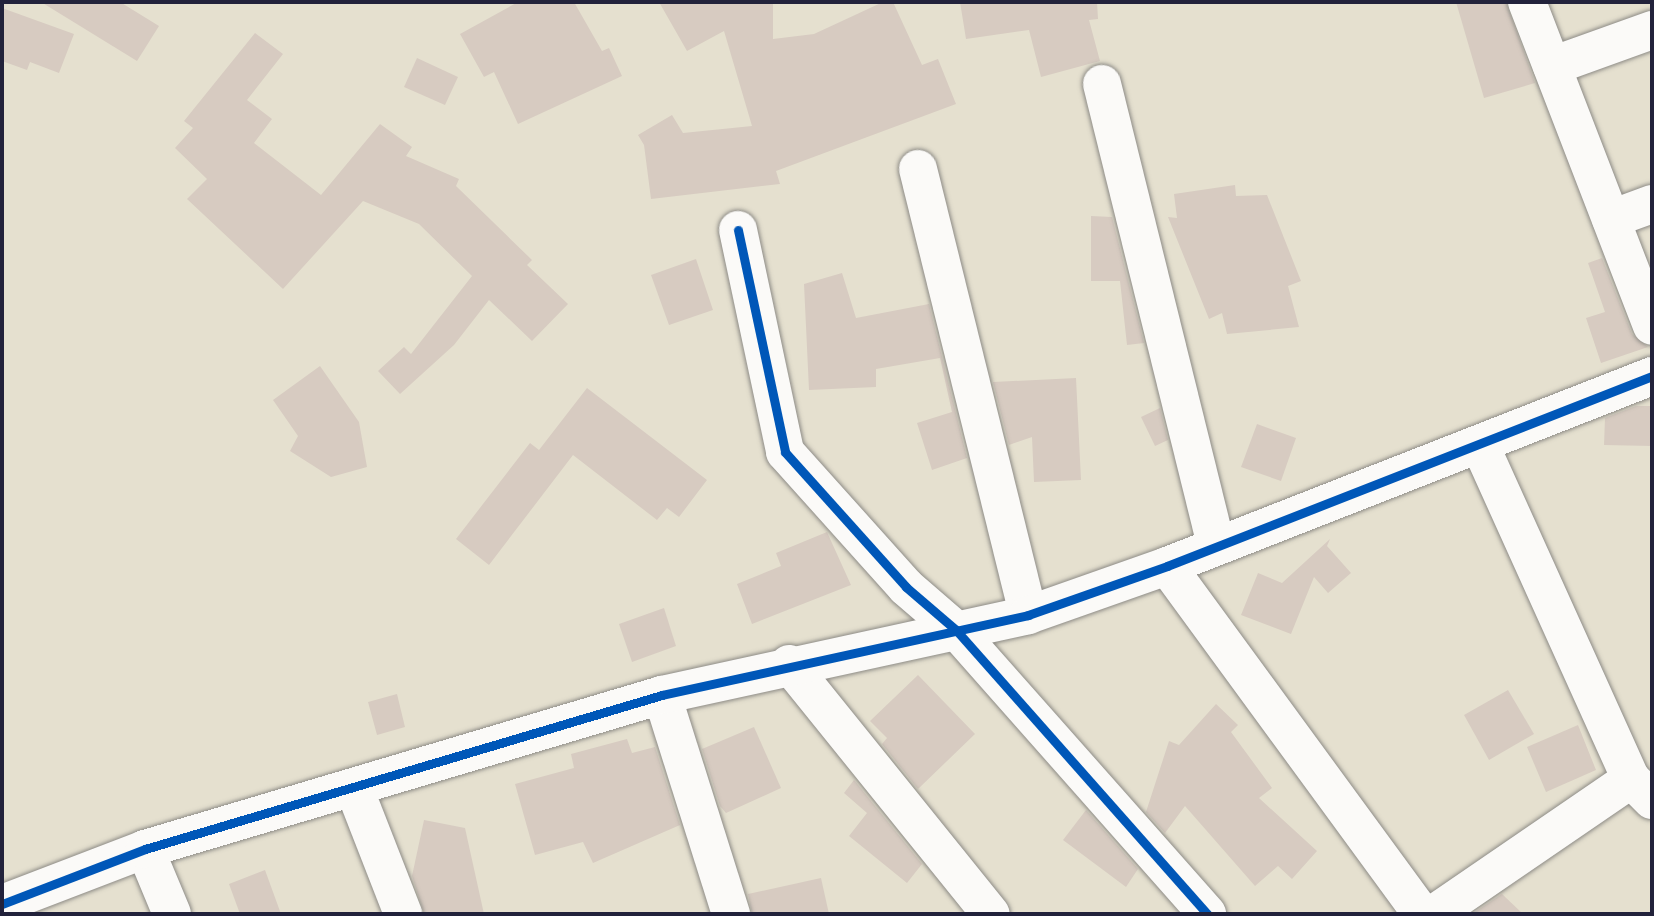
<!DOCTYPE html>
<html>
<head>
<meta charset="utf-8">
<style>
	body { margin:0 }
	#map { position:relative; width:1654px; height:916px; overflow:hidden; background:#e5e0cf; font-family:Cardo,serif }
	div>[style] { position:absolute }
	.building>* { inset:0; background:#d7cbc1 }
	.roads { filter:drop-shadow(0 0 2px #8d8b86) drop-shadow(0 0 2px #8d8b86) }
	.minor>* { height:38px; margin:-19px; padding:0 19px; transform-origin:19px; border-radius:19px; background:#fbfaf8 }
	.cycleway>* { height:9px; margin:-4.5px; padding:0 4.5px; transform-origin:4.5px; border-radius:4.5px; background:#0057b8 }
	span { translate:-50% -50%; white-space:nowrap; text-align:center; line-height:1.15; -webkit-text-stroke:5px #f6f6f2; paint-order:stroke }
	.frame { position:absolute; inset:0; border:4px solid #22223b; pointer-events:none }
</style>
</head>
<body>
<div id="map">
	<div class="building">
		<div style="clip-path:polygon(41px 2px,120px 2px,159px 26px,137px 61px)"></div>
		<div style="clip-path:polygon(518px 2px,574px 2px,602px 51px,609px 48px,622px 76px,518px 124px,494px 72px,484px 77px,460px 34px)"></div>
		<div style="clip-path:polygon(659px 2px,777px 2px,773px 4px,773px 39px,814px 34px,883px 2px,893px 2px,922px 65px,938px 59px,956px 104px,776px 171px,780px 184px,651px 199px,644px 145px,638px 135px,672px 115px,683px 133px,752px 126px,724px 31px,687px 51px)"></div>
		<div style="clip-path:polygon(960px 2px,1097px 2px,1098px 19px,1089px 20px,1100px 61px,1041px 77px,1029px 30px,966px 39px)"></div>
		<div style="clip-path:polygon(1456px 2px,1506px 2px,1535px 83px,1484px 98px)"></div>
		<div style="clip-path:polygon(2px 8px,74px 34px,59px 73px,30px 62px,27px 70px,2px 61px)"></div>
		<div style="clip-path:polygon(255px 33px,283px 54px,247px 100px,272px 119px,254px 143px,321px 195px,380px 124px,412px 147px,406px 156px,459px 179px,456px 186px,532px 260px,527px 265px,568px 304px,532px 341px,489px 300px,454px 345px,400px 394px,378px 371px,404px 347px,411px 354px,472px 276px,419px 224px,363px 201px,283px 289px,187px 199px,207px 179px,175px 148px,193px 128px,184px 121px)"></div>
		<div style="clip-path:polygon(417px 58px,458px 77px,445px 105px,404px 87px)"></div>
		<div style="clip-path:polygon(1235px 185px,1236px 196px,1267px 195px,1301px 281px,1288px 286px,1299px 327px,1227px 334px,1222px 313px,1209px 319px,1168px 217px,1177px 218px,1174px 194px)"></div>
		<div style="clip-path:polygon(1091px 216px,1112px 217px,1144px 343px,1127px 345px,1120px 281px,1091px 281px)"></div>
		<div style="clip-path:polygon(1602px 258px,1632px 334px,1648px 347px,1601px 363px,1586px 318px,1605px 312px,1588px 263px)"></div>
		<div style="clip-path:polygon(696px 259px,713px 310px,669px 325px,651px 275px)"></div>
		<div style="clip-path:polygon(842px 273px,856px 318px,929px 304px,967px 458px,932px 470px,917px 423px,952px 412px,940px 358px,876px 369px,876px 387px,809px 390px,804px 284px)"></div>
		<div style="clip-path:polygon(320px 366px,359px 422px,367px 467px,331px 477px,290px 451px,298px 436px,273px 400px)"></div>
		<div style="clip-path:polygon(1076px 378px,1081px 480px,1034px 482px,1032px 437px,1009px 445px,993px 382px)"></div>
		<div style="clip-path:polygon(587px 388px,707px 480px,679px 517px,667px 508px,657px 520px,573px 455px,489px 565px,456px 539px,530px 443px,539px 450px)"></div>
		<div style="clip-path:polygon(1636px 406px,1652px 406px,1652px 446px,1604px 445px,1605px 418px)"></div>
		<div style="clip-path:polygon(1160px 408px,1168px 440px,1155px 446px,1141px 417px)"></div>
		<div style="clip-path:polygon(1257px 424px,1296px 438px,1281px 481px,1241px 467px)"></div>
		<div style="clip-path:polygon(827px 532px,851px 585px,752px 624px,737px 584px,781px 566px,776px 553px)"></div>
		<div style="clip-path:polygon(1330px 539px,1327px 546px,1351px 573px,1328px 593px,1314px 577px,1291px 634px,1241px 615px,1258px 573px,1282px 583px)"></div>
		<div style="clip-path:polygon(664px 608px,676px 646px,632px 662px,619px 624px)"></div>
		<div style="clip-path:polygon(918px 675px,975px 734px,918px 789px,882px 744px,887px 738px,870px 721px)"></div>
		<div style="clip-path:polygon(1508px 690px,1534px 734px,1489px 760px,1464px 715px)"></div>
		<div style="clip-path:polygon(397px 694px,405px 727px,377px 735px,368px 702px)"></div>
		<div style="clip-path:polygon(1216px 704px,1238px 725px,1231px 732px,1272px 788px,1259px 798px,1317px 851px,1292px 879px,1278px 866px,1255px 886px,1185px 806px,1165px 833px,1146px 812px,1169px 741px,1179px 745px)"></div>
		<div style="clip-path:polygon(1578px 725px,1596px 770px,1546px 792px,1527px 747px)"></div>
		<div style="clip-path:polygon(754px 727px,781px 788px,726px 813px,720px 806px,702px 749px)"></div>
		<div style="clip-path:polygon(627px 739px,632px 753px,655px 747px,680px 825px,593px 863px,583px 842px,535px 855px,515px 784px,574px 768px,571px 754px)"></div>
		<div style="clip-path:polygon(854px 780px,922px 864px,907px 883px,849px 836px,867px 813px,844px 793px)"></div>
		<div style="clip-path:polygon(1086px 810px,1138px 869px,1126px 887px,1063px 840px)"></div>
		<div style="clip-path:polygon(424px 820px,465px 828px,484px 914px,424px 914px,412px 876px)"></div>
		<div style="clip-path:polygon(265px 870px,281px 914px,240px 914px,229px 884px)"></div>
		<div style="clip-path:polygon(821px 878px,829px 914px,752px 914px,748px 894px)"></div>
		<div style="clip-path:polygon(1502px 894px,1523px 914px,1472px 914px)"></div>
	</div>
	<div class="roads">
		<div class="minor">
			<div style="left:1527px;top:2px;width:347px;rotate:68.9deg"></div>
			<div style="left:1552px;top:66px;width:106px;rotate:-19.8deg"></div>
			<div style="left:1102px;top:84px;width:474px;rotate:76.1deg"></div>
			<div style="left:918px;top:169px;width:459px;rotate:76.1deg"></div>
			<div style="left:1611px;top:219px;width:44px;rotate:-20.1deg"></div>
			<div style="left:738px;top:230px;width:227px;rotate:78deg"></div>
			<div style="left:785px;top:452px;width:181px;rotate:48.1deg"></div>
			<div style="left:906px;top:587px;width:66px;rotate:40.7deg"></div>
			<div style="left:956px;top:630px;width:379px;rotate:48.5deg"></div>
			<div style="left:1480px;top:445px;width:367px;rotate:65.7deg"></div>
			<div style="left:1631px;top:779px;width:30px;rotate:45deg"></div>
			<div style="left:1167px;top:566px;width:431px;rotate:53.8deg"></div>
			<div style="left:789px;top:664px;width:321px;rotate:51.1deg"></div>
			<div style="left:662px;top:695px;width:230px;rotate:72.5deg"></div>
			<div style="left:354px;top:788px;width:135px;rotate:68.7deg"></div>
			<div style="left:145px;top:849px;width:70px;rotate:67.4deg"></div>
			<div style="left:2px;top:904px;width:153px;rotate:-21deg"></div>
			<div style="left:145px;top:849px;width:539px;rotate:-16.59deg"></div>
			<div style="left:662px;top:695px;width:375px;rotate:-12.3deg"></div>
			<div style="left:1028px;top:615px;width:147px;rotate:-19.4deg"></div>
			<div style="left:1167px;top:566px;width:521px;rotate:-21.39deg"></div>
			<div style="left:1434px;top:914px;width:239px;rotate:-34.4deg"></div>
		</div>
	</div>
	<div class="cycleway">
		<div style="left:738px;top:230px;width:227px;rotate:78deg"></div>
		<div style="left:785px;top:452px;width:181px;rotate:48.1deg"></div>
		<div style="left:906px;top:587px;width:66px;rotate:40.7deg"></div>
		<div style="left:956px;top:630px;width:379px;rotate:48.5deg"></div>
		<div style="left:2px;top:904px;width:153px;rotate:-21deg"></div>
		<div style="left:145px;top:849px;width:539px;rotate:-16.59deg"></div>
		<div style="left:662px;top:695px;width:375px;rotate:-12.3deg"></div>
		<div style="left:1028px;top:615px;width:147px;rotate:-19.4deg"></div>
		<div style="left:1167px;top:566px;width:521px;rotate:-21.39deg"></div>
	</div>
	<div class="frame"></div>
</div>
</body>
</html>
